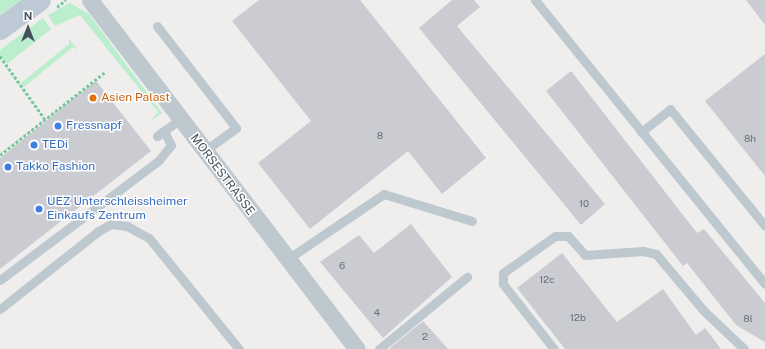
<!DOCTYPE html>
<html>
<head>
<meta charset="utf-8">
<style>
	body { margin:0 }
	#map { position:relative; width:765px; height:349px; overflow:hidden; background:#f0eded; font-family:"Public Sans",sans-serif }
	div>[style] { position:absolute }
	.green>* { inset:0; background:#baeecd }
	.building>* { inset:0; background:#caccd2 }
	.path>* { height:2.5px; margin-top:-1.25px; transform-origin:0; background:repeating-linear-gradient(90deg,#73cb9e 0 3px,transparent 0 5px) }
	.lane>* { height:9px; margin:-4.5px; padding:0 4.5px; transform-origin:4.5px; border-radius:4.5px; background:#bdc8cf }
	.street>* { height:17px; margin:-8.5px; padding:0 8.5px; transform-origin:8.5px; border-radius:8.5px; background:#bdc8cf }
	.secondary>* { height:22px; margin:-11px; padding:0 11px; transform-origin:11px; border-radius:11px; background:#bdc9d4 }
	.dots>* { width:11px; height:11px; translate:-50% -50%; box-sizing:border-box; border:2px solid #fff; border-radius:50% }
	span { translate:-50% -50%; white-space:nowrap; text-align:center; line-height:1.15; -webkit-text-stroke:3px #fff; paint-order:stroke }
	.number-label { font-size:10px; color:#667078 }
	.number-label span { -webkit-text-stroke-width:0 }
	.food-label { font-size:12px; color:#c56008 }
	.left { translate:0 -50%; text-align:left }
	.shop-label { font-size:12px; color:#366cbe }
	.street-label { font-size:12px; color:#45515a }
	.north { position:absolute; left:8px; top:8px; width:40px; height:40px; -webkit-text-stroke:3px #fff; paint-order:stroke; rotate:0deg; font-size:11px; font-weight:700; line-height:16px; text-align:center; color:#45515a }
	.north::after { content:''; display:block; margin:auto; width:14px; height:18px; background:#45515a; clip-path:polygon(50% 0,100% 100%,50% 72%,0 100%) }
</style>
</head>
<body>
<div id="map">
	<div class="green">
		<div style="clip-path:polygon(0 0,21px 0,0 15px)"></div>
		<div style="clip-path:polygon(70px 3px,89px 14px,162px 113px,151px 121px,158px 112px,80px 15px,55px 26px,48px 15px)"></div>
		<div style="clip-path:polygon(43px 18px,51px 29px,7px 64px,0 56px,0 50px)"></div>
		<div style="clip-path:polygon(69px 39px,78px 50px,73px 47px,24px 87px,21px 83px,69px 44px)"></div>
	</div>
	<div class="building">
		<div style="clip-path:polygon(259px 0,360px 0,486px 158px,442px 194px,408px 151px,310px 229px,258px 163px,311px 121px,232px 21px)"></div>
		<div style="clip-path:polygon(452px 0,474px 0,480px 7px,457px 26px,605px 204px,581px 225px,419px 28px)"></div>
		<div style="clip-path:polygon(746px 0,765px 0,765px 25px)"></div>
		<div style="clip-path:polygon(765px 54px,765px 176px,705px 101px)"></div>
		<div style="clip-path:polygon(571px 71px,697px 233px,704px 229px,765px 303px,765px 342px,736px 325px,687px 263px,683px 266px,546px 91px)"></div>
		<div style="clip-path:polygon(96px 81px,151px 151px,0 269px,0 158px)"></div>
		<div style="clip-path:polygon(411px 224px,452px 277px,383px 338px,320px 262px,359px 235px,374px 253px)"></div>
		<div style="clip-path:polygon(562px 253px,617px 322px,663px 289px,696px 335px,705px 328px,721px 349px,565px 349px,517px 288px)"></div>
		<div style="clip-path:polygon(423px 321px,448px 349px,391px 349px,390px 348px)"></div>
	</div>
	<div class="path">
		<div style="left:57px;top:7px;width:11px;rotate:-38deg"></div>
		<div style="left:0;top:56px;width:77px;rotate:54.5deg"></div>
		<div style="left:0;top:155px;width:134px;rotate:-38.3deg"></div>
	</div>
	<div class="lane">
		<div style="left:535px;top:0;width:365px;rotate:51deg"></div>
		<div style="left:157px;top:26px;width:129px;rotate:52.2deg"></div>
		<div style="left:236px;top:128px;width:39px;rotate:144deg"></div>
		<div style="left:641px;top:132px;width:37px;rotate:-38deg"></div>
		<div style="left:670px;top:109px;width:151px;rotate:50.9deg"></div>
		<div style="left:157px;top:136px;width:29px;rotate:-36deg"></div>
		<div style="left:286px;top:260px;width:118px;rotate:-34deg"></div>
		<div style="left:384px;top:194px;width:92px;rotate:17.1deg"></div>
		<div style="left:0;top:280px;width:199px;rotate:-37deg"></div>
		<div style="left:159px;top:160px;width:19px;rotate:-51deg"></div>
		<div style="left:171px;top:145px;width:16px;rotate:-117deg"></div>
		<div style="left:0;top:309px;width:124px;rotate:-38.4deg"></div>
		<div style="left:97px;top:232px;width:16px;rotate:-30deg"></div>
		<div style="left:111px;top:224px;width:16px;rotate:7deg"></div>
		<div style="left:127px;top:226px;width:25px;rotate:29deg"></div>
		<div style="left:149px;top:238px;width:143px;rotate:51deg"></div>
		<div style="left:379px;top:349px;width:114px;rotate:-39.3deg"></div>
		<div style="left:554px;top:349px;width:83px;rotate:-128.1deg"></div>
		<div style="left:503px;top:284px;width:11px;rotate:-90deg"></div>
		<div style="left:503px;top:273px;width:64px;rotate:-35.4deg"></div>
		<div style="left:555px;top:236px;width:13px"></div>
		<div style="left:568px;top:236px;width:25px;rotate:48deg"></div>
		<div style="left:585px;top:255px;width:58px;rotate:-3.9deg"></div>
		<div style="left:643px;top:251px;width:13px;rotate:13deg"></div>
		<div style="left:656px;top:254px;width:75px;rotate:49.9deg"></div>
		<div style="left:704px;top:311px;width:55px;rotate:43.5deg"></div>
	</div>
	<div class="street">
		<div style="left:90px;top:0;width:439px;rotate:52.6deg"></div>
	</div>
	<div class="secondary">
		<div style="left:0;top:29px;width:49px;rotate:-35.9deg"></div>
	</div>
	<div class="dots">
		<div style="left:93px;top:98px;background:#e8710a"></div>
		<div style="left:58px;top:126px;background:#3f7fe0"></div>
		<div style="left:34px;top:145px;background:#3f7fe0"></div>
		<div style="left:8px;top:167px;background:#3f7fe0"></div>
		<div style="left:39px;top:209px;background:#3f7fe0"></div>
	</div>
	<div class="number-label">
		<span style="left:380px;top:136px">8</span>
		<span style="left:750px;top:139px">8h</span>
		<span style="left:584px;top:204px">10</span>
		<span style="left:342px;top:266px">6</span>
		<span style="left:547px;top:280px">12c</span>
		<span style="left:377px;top:313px">4</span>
		<span style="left:578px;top:318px">12b</span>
		<span style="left:748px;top:319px">8l</span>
		<span style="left:425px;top:337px">2</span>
	</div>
	<div class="food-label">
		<span class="left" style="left:101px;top:98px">Asien Palast</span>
	</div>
	<div class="shop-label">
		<span class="left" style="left:66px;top:126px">Fressnapf</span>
		<span class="left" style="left:42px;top:145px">TEDi</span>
		<span class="left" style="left:16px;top:167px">Takko Fashion</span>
		<span class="left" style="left:47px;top:209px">UEZ Unterschleissheimer<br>Einkaufs Zentrum</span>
	</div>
	<div class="street-label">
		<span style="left:222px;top:175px;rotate:53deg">MORSESTRASSE</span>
	</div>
	<div class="north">N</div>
</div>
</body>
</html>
